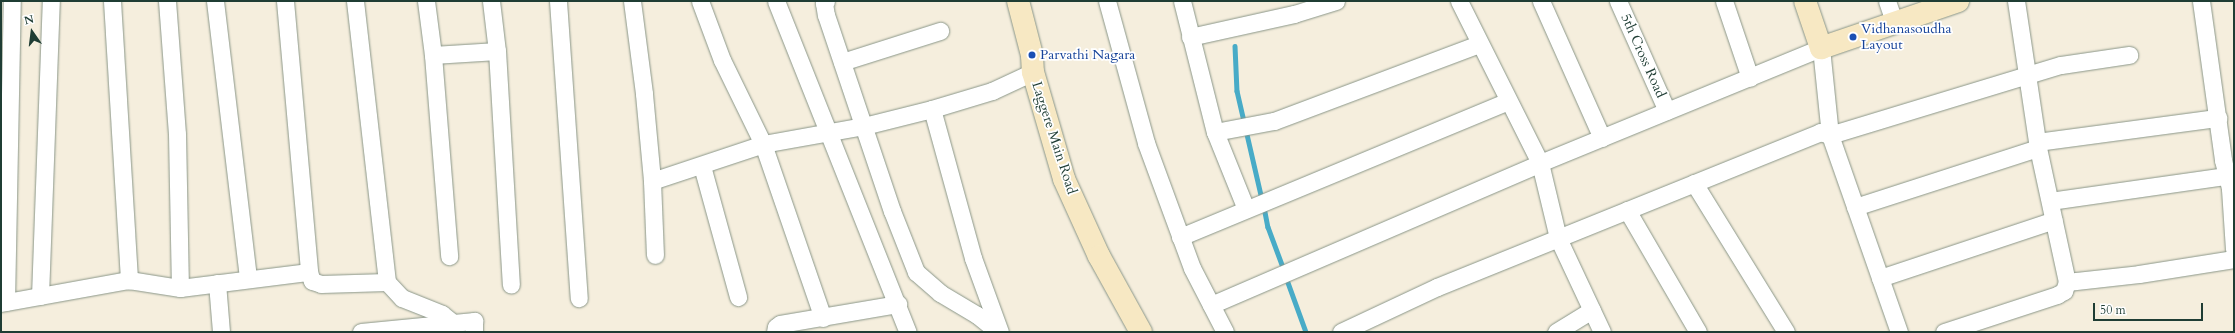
<!DOCTYPE html>
<html>
<head>
<meta charset="utf-8">
<style>
	body { margin:0 }
	#map { position:relative; width:2235px; height:333px; overflow:hidden; background:#f5eedd; font-family:Cardo,serif }
	div>[style] { position:absolute }
	.stream>* { height:4.5px; margin:-2.25px; padding:0 2.25px; transform-origin:2.25px; border-radius:2.25px; background:#48abc7 }
	.roads { filter:drop-shadow(0 0 1px #8a9688) drop-shadow(0 0 1px #8a9688) }
	.street>* { height:17px; margin:-8.5px; padding:0 8.5px; transform-origin:8.5px; border-radius:8.5px; background:#fff }
	.secondary>* { height:22px; margin:-11px; padding:0 11px; transform-origin:11px; border-radius:11px; background:#f7e8c3 }
	.dots>* { width:11px; height:11px; translate:-50% -50%; box-sizing:border-box; border:2px solid #fff; border-radius:50% }
	span { translate:-50% -50%; white-space:nowrap; text-align:center; line-height:1.15; -webkit-text-stroke:3.5px #fff; paint-order:stroke }
	.transit-label { font-size:14px; color:#164399 }
	.left { translate:0 -50%; text-align:left }
	.street-label { font-size:14px; color:#1f3d34 }
	.frame { position:absolute; inset:0; border:2px solid #1f3d34; pointer-events:none }
	.north { position:absolute; left:12px; top:12px; width:40px; height:40px; -webkit-text-stroke:3px #fff; paint-order:stroke; rotate:346deg; font-size:11px; font-weight:700; line-height:16px; text-align:center; color:#1f3d34 }
	.north::after { content:''; display:block; margin:auto; width:14px; height:18px; background:#1f3d34; clip-path:polygon(50% 0,100% 100%,50% 72%,0 100%) }
	.scale { position:absolute; left:2093px; top:303px; width:110px; height:18px; box-sizing:border-box; border:2px solid #1f3d34; border-top:0; padding-left:5px; font-size:12px; line-height:14px; white-space:nowrap; color:#1f3d34; -webkit-text-stroke:3px #fff; paint-order:stroke }
</style>
</head>
<body>
<div id="map">
	<div class="stream">
		<div style="left:1235px;top:46px;width:45px;rotate:87.5deg"></div>
		<div style="left:1237px;top:91px;width:111px;rotate:77deg"></div>
		<div style="left:1264px;top:207px;width:20px;rotate:79deg"></div>
		<div style="left:1268px;top:227px;width:46px;rotate:69.6deg"></div>
		<div style="left:1286px;top:277px;width:59px;rotate:70deg"></div>
	</div>
	<div class="roads">
		<div class="street">
			<div style="left:112px;top:1px;width:280px;rotate:86.5deg"></div>
			<div style="left:167px;top:1px;width:133px;rotate:85.7deg"></div>
			<div style="left:177px;top:134px;width:154px;rotate:88.9deg"></div>
			<div style="left:215px;top:1px;width:279px;rotate:83.2deg"></div>
			<div style="left:285px;top:1px;width:272px;rotate:84.9deg"></div>
			<div style="left:309px;top:272px;width:9px;rotate:72deg"></div>
			<div style="left:312px;top:281px;width:9px;rotate:18deg"></div>
			<div style="left:321px;top:284px;width:66px;rotate:-1.7deg"></div>
			<div style="left:387px;top:282px;width:22px;rotate:47deg"></div>
			<div style="left:402px;top:298px;width:43px;rotate:21.8deg"></div>
			<div style="left:442px;top:314px;width:14px;rotate:39deg"></div>
			<div style="left:355px;top:1px;width:283px;rotate:83.5deg"></div>
			<div style="left:426px;top:1px;width:54px;rotate:82.6deg"></div>
			<div style="left:433px;top:55px;width:202px;rotate:85.4deg"></div>
			<div style="left:491px;top:1px;width:50px;rotate:83.2deg"></div>
			<div style="left:497px;top:51px;width:234px;rotate:86.6deg"></div>
			<div style="left:558px;top:1px;width:298px;rotate:86deg"></div>
			<div style="left:632px;top:1px;width:94px;rotate:82.6deg"></div>
			<div style="left:644px;top:94px;width:87px;rotate:84.7deg"></div>
			<div style="left:652px;top:181px;width:117px;rotate:-18.4deg"></div>
			<div style="left:763px;top:144px;width:103px;rotate:-10.1deg"></div>
			<div style="left:864px;top:126px;width:70px;rotate:-14deg"></div>
			<div style="left:932px;top:109px;width:63px;rotate:-16.7deg"></div>
			<div style="left:992px;top:91px;width:45px;rotate:-24.9deg"></div>
			<div style="left:700px;top:1px;width:63px;rotate:69.6deg"></div>
			<div style="left:722px;top:60px;width:93px;rotate:64deg"></div>
			<div style="left:763px;top:144px;width:184px;rotate:71deg"></div>
			<div style="left:776px;top:1px;width:356px;rotate:68.3deg"></div>
			<div style="left:826px;top:1px;width:3px;rotate:135deg"></div>
			<div style="left:824px;top:3px;width:12px;rotate:81deg"></div>
			<div style="left:826px;top:15px;width:207px;rotate:71.4deg"></div>
			<div style="left:892px;top:211px;width:66px;rotate:68.5deg"></div>
			<div style="left:916px;top:272px;width:32px;rotate:41deg"></div>
			<div style="left:940px;top:293px;width:43px;rotate:30.7deg"></div>
			<div style="left:977px;top:315px;width:27px;rotate:39deg"></div>
			<div style="left:1107px;top:1px;width:147px;rotate:74.6deg"></div>
			<div style="left:1146px;top:143px;width:133px;rotate:69.8deg"></div>
			<div style="left:1192px;top:268px;width:72px;rotate:62.7deg"></div>
			<div style="left:1182px;top:1px;width:135px;rotate:75.9deg"></div>
			<div style="left:1215px;top:132px;width:83px;rotate:68.1deg"></div>
			<div style="left:1459px;top:1px;width:181px;rotate:63.4deg"></div>
			<div style="left:1540px;top:163px;width:77px;rotate:76.5deg"></div>
			<div style="left:1558px;top:238px;width:104px;rotate:64.9deg"></div>
			<div style="left:1541px;top:1px;width:150px;rotate:66deg"></div>
			<div style="left:1618px;top:1px;width:120px;rotate:66deg"></div>
			<div style="left:1724px;top:1px;width:81px;rotate:71.3deg"></div>
			<div style="left:1887px;top:1px;width:24px;rotate:71deg"></div>
			<div style="left:2201px;top:1px;width:161px;rotate:82.1deg"></div>
			<div style="left:2223px;top:160px;width:30px;rotate:76deg"></div>
			<div style="left:2230px;top:189px;width:60px;rotate:86.2deg"></div>
			<div style="left:1190px;top:37px;width:107px;rotate:-12.5deg"></div>
			<div style="left:1294px;top:14px;width:44px;rotate:-17.2deg"></div>
			<div style="left:433px;top:55px;width:64px;rotate:-3.6deg"></div>
			<div style="left:842px;top:62px;width:103px;rotate:-17.6deg"></div>
			<div style="left:932px;top:109px;width:155px;rotate:74.6deg"></div>
			<div style="left:973px;top:258px;width:79px;rotate:70deg"></div>
			<div style="left:1215px;top:132px;width:60px;rotate:-10.6deg"></div>
			<div style="left:1274px;top:121px;width:219px;rotate:-20.6deg"></div>
			<div style="left:2037px;top:142px;width:183px;rotate:-7.6deg"></div>
			<div style="left:702px;top:166px;width:136px;rotate:74.6deg"></div>
			<div style="left:652px;top:181px;width:74px;rotate:87.7deg"></div>
			<div style="left:1694px;top:183px;width:175px;rotate:58.3deg"></div>
			<div style="left:2050px;top:201px;width:178px;rotate:-8.1deg"></div>
			<div style="left:1855px;top:207px;width:192px;rotate:-17.9deg"></div>
			<div style="left:1627px;top:210px;width:141px;rotate:59.8deg"></div>
			<div style="left:1180px;top:237px;width:355px;rotate:-22.5deg"></div>
			<div style="left:1880px;top:278px;width:183px;rotate:-18.4deg"></div>
			<div style="left:2067px;top:282px;width:72px;rotate:-6.3deg"></div>
			<div style="left:2139px;top:274px;width:96px;rotate:-9deg"></div>
			<div style="left:217px;top:283px;width:49px;rotate:85.3deg"></div>
			<div style="left:40px;top:296px;width:295px;rotate:-87.9deg"></div>
			<div style="left:6px;top:302px;width:301px;rotate:-88.9deg"></div>
			<div style="left:1px;top:303px;width:130px;rotate:-10.2deg"></div>
			<div style="left:129px;top:280px;width:52px;rotate:8.9deg"></div>
			<div style="left:180px;top:288px;width:130px;rotate:-7.1deg"></div>
			<div style="left:1211px;top:305px;width:358px;rotate:-23.3deg"></div>
			<div style="left:1540px;top:163px;width:304px;rotate:-22.3deg"></div>
			<div style="left:1821px;top:48px;width:87px;rotate:84.1deg"></div>
			<div style="left:1830px;top:135px;width:209px;rotate:70.7deg"></div>
			<div style="left:361px;top:332px;width:114px;rotate:-5.6deg"></div>
			<div style="left:474px;top:321px;width:11px;rotate:90deg"></div>
			<div style="left:775px;top:332px;width:5px;rotate:-79deg"></div>
			<div style="left:776px;top:327px;width:5px;rotate:-37deg"></div>
			<div style="left:780px;top:324px;width:120px;rotate:-9.6deg"></div>
			<div style="left:1341px;top:332px;width:106px;rotate:-25.1deg"></div>
			<div style="left:1437px;top:287px;width:413px;rotate:-22deg"></div>
			<div style="left:1820px;top:132px;width:10px;rotate:17deg"></div>
			<div style="left:1830px;top:135px;width:241px;rotate:-16.9deg"></div>
			<div style="left:2061px;top:65px;width:69px;rotate:-8.4deg"></div>
			<div style="left:1556px;top:332px;width:42px;rotate:-31.4deg"></div>
			<div style="left:1944px;top:332px;width:119px;rotate:-18.1deg"></div>
			<div style="left:2057px;top:295px;width:8px;rotate:-30deg"></div>
			<div style="left:2064px;top:291px;width:9px;rotate:-72deg"></div>
			<div style="left:2067px;top:282px;width:137px;rotate:-102.2deg"></div>
			<div style="left:2038px;top:148px;width:149px;rotate:-98.5deg"></div>
		</div>
		<div class="secondary">
			<div style="left:1018px;top:1px;width:56px;rotate:75.5deg"></div>
			<div style="left:1032px;top:55px;width:17px;rotate:87deg"></div>
			<div style="left:1033px;top:72px;width:111px;rotate:73.8deg"></div>
			<div style="left:1064px;top:179px;width:85px;rotate:65.6deg"></div>
			<div style="left:1099px;top:256px;width:87px;rotate:61.1deg"></div>
			<div style="left:1805px;top:1px;width:50px;rotate:71.2deg"></div>
			<div style="left:1821px;top:48px;width:145px;rotate:-18.9deg"></div>
		</div>
	</div>
	<div class="dots">
		<div style="left:1853px;top:37px;background:#1a4fb4"></div>
		<div style="left:1032px;top:55px;background:#1a4fb4"></div>
	</div>
	<div class="transit-label">
		<span class="left" style="left:1861px;top:37px">Vidhanasoudha<br>Layout</span>
		<span class="left" style="left:1040px;top:55px">Parvathi Nagara</span>
	</div>
	<div class="street-label">
		<span style="left:1643px;top:56px;rotate:66deg">5th Cross Road</span>
		<span style="left:1054px;top:138px;rotate:72deg">Laggere Main Road</span>
	</div>
	<div class="frame"></div>
	<div class="north">N</div>
	<div class="scale">50 m</div>
</div>
</body>
</html>
